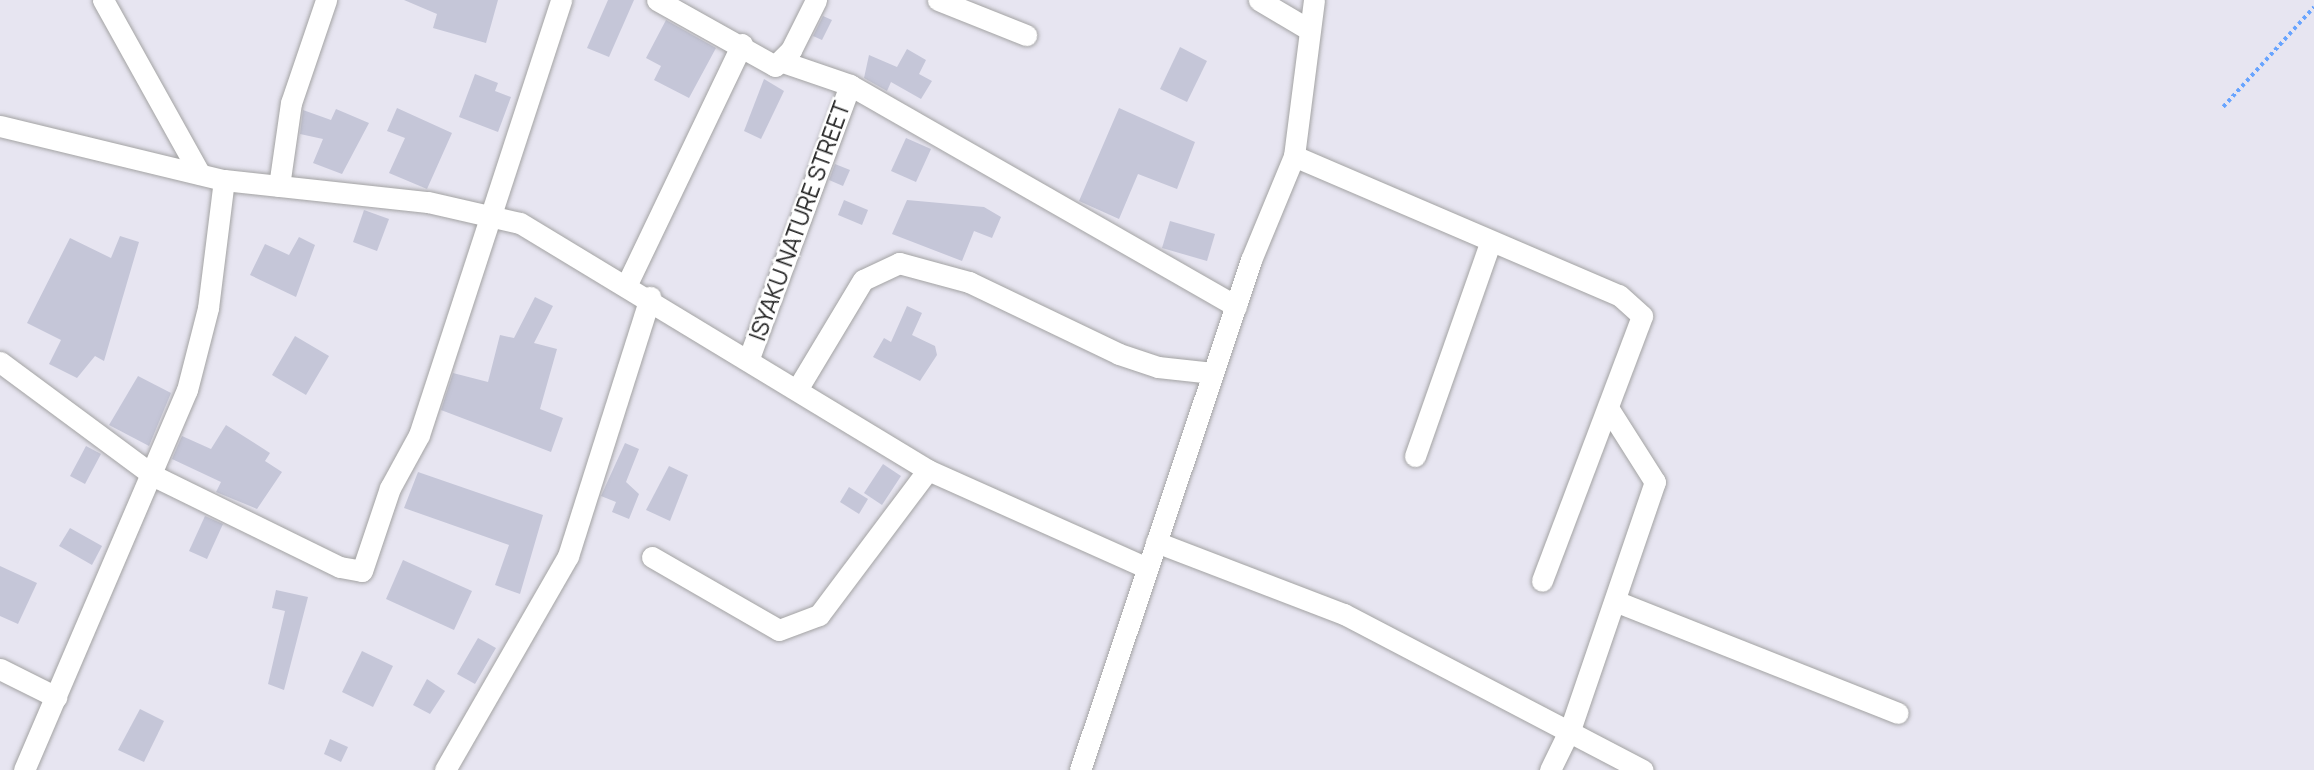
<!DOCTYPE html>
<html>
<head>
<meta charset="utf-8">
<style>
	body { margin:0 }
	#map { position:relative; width:2314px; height:770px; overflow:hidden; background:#e7e5f1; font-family:Manrope,sans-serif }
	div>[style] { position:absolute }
	.building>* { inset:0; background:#c5c6d8 }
	.path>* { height:3.5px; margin-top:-1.75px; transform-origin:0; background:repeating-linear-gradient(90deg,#68a4ff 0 3.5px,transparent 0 7px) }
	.roads { filter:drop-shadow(0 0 2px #a3a3a3) drop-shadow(0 0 2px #a3a3a3) }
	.minor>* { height:21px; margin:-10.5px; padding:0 10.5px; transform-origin:10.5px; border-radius:10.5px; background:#fff }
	span { translate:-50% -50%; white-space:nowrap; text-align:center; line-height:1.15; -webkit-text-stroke:5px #fff; paint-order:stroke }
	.street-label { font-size:23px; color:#1f1f1f }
</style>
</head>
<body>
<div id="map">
	<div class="building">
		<div style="clip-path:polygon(404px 0,498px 0,486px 43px,433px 28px,437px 14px)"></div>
		<div style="clip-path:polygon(608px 0,634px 0,609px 57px,587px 48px)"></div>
		<div style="clip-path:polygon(823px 16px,832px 20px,822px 40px,813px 36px)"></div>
		<div style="clip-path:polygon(666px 20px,716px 48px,689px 98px,654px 80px,661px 66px,646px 58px)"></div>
		<div style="clip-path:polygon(1180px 47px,1207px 61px,1187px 102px,1160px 89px)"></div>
		<div style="clip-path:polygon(907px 49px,926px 60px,919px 74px,932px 81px,921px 99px,891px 82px,887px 91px,864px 78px,869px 55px,897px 67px)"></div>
		<div style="clip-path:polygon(475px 74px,498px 83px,495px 91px,511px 97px,498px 132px,459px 117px)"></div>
		<div style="clip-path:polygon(764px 79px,784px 91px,761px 139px,744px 131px)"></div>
		<div style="clip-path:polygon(397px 108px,452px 133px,427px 189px,389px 173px,405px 138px,387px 131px)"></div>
		<div style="clip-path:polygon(1119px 108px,1195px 142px,1177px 189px,1138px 174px,1119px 219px,1079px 201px)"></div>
		<div style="clip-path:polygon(336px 109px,369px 123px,342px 174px,313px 163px,323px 139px,300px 134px,303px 110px,331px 120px)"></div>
		<div style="clip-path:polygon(906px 138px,931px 149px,916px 182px,891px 171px)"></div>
		<div style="clip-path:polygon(835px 164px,850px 170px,843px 186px,829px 180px)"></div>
		<div style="clip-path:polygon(844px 200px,868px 210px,862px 225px,838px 215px)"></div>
		<div style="clip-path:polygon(907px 200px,984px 207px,1001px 217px,992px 238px,974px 231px,962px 261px,892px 234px)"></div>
		<div style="clip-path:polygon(364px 210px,389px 219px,377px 251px,353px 242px)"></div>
		<div style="clip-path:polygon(1170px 221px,1215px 234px,1207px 261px,1162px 248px)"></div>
		<div style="clip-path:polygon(120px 236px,139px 242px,104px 361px,95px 356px,77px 378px,49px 364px,61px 340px,27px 323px,70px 238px,111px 258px)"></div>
		<div style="clip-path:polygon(299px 237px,315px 245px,296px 297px,250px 275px,265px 244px,289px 255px)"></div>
		<div style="clip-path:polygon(535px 297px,553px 306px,534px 343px,557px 349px,540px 409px,563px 418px,551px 452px,441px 410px,453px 373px,488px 382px,500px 335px,514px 338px)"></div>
		<div style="clip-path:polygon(907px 306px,922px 313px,912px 335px,935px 346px,937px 355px,920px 381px,873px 357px,884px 338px,891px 342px)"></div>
		<div style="clip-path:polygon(295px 336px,329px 356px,306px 395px,272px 375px)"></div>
		<div style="clip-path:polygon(138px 376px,171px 393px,149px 446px,109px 425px)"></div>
		<div style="clip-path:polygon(226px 425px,270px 453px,265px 461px,282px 472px,257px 509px,216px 492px,221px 482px,172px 459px,182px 436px,211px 449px)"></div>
		<div style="clip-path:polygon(625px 443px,639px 449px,626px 482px,639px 494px,629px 519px,612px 512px,616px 502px,601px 496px)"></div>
		<div style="clip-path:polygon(86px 446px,101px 454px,85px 484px,70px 476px)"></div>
		<div style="clip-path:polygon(883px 464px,901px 476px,882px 505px,864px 493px)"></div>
		<div style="clip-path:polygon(669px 466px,688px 475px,670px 521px,646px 510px)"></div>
		<div style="clip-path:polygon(418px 472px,543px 515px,520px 594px,495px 585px,509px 545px,404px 508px)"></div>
		<div style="clip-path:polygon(849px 487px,868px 499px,859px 514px,840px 502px)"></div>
		<div style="clip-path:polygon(205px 516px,223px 524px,207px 559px,189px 551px)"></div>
		<div style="clip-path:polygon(70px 528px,102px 546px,92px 565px,59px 546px)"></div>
		<div style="clip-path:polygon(403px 560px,472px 591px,454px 630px,386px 599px)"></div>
		<div style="clip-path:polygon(0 566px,37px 583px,18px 624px,0 616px)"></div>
		<div style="clip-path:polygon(276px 590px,308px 597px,284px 690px,268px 684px,285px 611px,272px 608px)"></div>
		<div style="clip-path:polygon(478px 638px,496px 648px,475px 684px,457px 674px)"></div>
		<div style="clip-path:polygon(362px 651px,393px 666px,373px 707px,342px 692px)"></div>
		<div style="clip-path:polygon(427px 679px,445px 691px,430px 714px,413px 705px)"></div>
		<div style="clip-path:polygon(140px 709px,164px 721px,144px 762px,118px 750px)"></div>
		<div style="clip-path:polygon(330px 739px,348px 747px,341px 762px,324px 754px)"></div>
	</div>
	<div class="path">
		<div style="left:2223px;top:107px;width:135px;rotate:-47.7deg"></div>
	</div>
	<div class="roads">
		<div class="minor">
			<div style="left:103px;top:0;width:199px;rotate:60.9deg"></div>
			<div style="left:657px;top:0;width:135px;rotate:29.2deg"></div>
			<div style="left:775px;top:66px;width:23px;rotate:-45deg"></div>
			<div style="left:791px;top:50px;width:56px;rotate:-63.4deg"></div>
			<div style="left:938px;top:0;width:95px;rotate:21.7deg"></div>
			<div style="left:1259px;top:0;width:57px;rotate:30.6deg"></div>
			<div style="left:783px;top:62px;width:71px;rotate:18.9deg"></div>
			<div style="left:850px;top:85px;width:445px;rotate:29.8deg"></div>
			<div style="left:0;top:126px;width:230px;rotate:13.6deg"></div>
			<div style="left:224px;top:180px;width:205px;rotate:6.2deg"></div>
			<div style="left:428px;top:202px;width:94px;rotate:12.9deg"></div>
			<div style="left:520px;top:223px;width:477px;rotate:31.2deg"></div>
			<div style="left:928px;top:470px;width:240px;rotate:24.1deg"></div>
			<div style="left:1294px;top:156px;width:353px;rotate:23.2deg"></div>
			<div style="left:1619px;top:295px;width:31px;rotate:42deg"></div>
			<div style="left:1642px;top:316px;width:283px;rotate:110.7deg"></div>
			<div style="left:279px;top:186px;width:84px;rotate:-81.8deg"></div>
			<div style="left:291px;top:103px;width:109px;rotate:-71.2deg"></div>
			<div style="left:627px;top:284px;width:266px;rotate:-64.4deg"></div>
			<div style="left:749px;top:358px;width:291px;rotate:-69.7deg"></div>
			<div style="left:0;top:362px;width:192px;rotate:36.5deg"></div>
			<div style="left:154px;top:476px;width:207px;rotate:26.1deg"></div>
			<div style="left:340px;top:567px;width:22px;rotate:10deg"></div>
			<div style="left:362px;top:571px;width:88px;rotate:-71.4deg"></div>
			<div style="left:390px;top:488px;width:60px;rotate:-61.3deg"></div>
			<div style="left:419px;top:435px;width:458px;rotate:-71.9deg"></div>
			<div style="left:798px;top:388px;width:126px;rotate:-59deg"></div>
			<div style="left:863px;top:280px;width:40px;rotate:-25deg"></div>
			<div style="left:899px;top:263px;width:73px;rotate:15.2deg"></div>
			<div style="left:969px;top:282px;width:166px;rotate:25.6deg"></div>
			<div style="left:1119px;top:354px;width:41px;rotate:18.4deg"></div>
			<div style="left:1158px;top:367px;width:55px;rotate:6.2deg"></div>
			<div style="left:1415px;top:456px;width:226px;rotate:-70.6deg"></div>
			<div style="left:1156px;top:542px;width:201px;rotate:21deg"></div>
			<div style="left:1344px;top:614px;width:337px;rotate:27.6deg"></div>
			<div style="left:652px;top:557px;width:146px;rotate:29.9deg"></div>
			<div style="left:779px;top:630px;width:43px;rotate:-20.6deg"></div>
			<div style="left:819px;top:615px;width:181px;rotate:-53.1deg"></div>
			<div style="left:1615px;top:601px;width:304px;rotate:21.6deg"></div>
			<div style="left:0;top:669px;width:63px;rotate:26.6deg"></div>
			<div style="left:24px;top:770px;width:413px;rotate:-66.8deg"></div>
			<div style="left:187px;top:390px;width:85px;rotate:-75.6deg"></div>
			<div style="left:208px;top:308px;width:129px;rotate:-82.9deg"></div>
			<div style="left:445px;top:770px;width:247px;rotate:-60.1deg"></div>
			<div style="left:568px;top:556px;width:272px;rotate:-72.4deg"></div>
			<div style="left:1080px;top:770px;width:538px;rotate:-71.46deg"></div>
			<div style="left:1251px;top:260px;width:113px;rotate:-67.5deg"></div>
			<div style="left:1294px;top:156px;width:157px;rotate:-82.7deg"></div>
			<div style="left:1550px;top:770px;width:48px;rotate:-64deg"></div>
			<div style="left:1571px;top:727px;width:259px;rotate:-71.1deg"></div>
			<div style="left:1655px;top:482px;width:88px;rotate:-122.4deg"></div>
		</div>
	</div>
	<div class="street-label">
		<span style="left:799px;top:221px;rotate:-70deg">ISYAKU NATURE STREET</span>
	</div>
</div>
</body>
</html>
